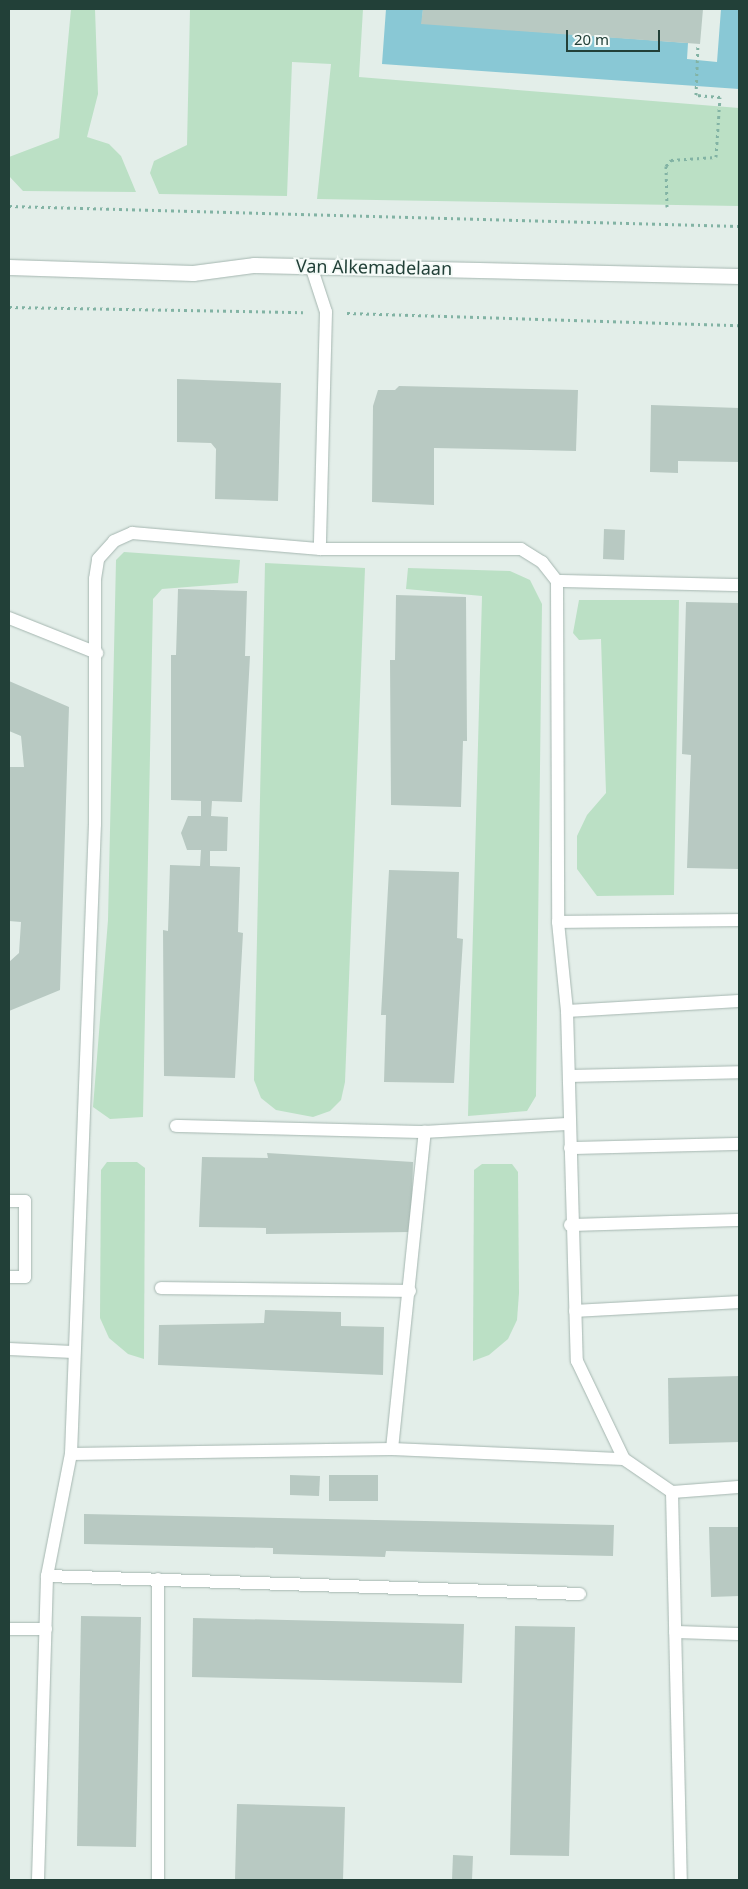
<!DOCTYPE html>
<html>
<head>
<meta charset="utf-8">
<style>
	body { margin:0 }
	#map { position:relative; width:748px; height:1889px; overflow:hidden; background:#e3eee9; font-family:"Noto Sans",sans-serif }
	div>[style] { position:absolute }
	.green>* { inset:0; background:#bbe0c5 }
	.water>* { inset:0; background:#89c8d5 }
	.building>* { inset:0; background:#b8c9c2 }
	.path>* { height:3px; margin-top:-1.5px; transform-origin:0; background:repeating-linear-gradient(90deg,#82b3a4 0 2.5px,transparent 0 6.5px) }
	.roads { filter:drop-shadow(0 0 1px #a5b6b0) drop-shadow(0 0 1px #a5b6b0) }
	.service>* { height:12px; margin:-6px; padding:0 6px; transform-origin:6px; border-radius:6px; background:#fff }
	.secondary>* { height:15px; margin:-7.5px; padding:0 7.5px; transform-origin:7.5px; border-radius:7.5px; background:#fff }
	span { translate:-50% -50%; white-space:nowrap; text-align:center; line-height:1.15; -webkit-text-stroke:4px #f4faf7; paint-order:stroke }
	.street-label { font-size:18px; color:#224038 }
	.frame { position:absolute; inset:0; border:10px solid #224038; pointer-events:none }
	.scale { position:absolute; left:566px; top:30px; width:94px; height:22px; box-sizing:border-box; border:2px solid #224038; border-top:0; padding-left:6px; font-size:15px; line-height:18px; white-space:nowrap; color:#224038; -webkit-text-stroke:4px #f4faf7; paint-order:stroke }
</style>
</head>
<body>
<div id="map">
	<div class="green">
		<div style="clip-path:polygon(71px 9px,95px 9px,98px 94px,87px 137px,109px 144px,121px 156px,136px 192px,23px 191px,9px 176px,9px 157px,59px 138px)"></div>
		<div style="clip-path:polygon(190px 9px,363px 9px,359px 77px,739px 108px,739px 206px,317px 199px,331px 64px,292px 62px,287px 196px,159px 194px,150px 173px,154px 161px,187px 145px)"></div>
		<div style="clip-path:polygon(124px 552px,240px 560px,238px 583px,162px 589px,153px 599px,143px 1117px,110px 1119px,93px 1107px,108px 920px,116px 560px)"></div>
		<div style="clip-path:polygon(265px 563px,365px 568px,345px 1082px,341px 1100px,330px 1111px,313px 1117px,276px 1110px,261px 1098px,254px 1080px)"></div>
		<div style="clip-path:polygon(408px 568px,510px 571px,530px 580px,542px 604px,536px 1096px,527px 1111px,468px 1116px,482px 596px,406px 589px)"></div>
		<div style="clip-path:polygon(579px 600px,679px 600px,674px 895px,597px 896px,577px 869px,577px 836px,587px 815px,606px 793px,601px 639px,579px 640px,573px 633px)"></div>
		<div style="clip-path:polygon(107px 1162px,137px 1162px,145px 1168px,144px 1359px,128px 1354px,109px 1338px,100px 1318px,101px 1170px)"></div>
		<div style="clip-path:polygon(482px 1164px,512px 1164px,518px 1172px,519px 1293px,517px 1320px,508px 1339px,489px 1355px,473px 1361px,474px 1170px)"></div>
	</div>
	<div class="water">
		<div style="clip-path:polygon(386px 9px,423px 9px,422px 23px,688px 43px,687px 59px,717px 62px,721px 9px,739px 9px,739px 89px,382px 64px)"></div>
	</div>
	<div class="building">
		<div style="clip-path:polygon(423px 9px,703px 9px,700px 44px,421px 24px)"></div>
		<div style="clip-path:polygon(177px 379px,281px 383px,278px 501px,215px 499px,216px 449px,211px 443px,177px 442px)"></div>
		<div style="clip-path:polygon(399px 386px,578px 390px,576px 451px,434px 448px,434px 505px,372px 502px,373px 406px,378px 390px,395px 390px)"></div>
		<div style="clip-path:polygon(651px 405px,739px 408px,739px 462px,678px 461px,678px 473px,650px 472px)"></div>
		<div style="clip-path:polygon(604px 529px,625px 530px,624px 560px,603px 559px)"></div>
		<div style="clip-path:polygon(178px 589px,247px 591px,245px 656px,250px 656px,242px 802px,212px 801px,211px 816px,228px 817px,227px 851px,210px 851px,210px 866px,240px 867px,238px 932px,243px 933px,235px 1078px,164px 1076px,163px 930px,168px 931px,170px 865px,200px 866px,201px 850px,187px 850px,181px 833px,188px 816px,201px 816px,201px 801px,171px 800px,171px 655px,176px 655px)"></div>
		<div style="clip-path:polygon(396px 595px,466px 597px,467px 741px,463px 741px,461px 807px,391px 805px,390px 660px,395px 660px)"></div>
		<div style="clip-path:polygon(686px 602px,739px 603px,739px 869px,687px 868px,691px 755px,682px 754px)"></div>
		<div style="clip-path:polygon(9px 681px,69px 707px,60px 990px,9px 1011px,9px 962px,19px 953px,21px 922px,9px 921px,9px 767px,24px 767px,21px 736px,9px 731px)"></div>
		<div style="clip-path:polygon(389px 870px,459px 872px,457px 938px,463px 939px,454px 1083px,384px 1082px,386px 1015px,381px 1015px)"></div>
		<div style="clip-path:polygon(267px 1153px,413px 1162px,411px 1232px,266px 1234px,266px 1228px,199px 1227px,202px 1157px,268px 1158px)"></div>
		<div style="clip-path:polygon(265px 1310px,341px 1312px,341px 1326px,384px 1327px,383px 1375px,158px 1365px,159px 1325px,264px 1323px)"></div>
		<div style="clip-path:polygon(739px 1376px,739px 1442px,669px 1444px,668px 1378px)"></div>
		<div style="clip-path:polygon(290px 1475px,320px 1476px,319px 1496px,290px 1495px)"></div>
		<div style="clip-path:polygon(329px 1475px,378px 1475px,378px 1501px,329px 1501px)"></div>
		<div style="clip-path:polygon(84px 1514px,614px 1525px,613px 1556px,386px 1551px,385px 1557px,273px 1554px,273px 1548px,84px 1544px)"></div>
		<div style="clip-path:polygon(709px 1527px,739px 1527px,739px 1596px,711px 1597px)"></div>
		<div style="clip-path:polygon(81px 1616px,141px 1617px,136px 1847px,77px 1846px)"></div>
		<div style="clip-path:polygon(193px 1618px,464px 1624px,462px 1683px,192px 1677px)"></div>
		<div style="clip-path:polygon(515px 1626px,575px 1627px,569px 1856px,510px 1855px)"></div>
		<div style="clip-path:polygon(237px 1804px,345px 1807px,343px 1880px,235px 1880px)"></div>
		<div style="clip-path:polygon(453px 1855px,473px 1856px,472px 1880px,452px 1880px)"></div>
	</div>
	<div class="path">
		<div style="left:9px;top:206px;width:730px;rotate:1.57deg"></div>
		<div style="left:667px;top:207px;width:41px;rotate:-91.4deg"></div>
		<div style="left:666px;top:166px;width:8px;rotate:-50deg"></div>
		<div style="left:671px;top:160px;width:45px;rotate:-3.8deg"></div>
		<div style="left:716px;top:157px;width:60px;rotate:-86.2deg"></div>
		<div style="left:720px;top:97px;width:24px;rotate:-175deg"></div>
		<div style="left:696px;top:95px;width:51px;rotate:-87.8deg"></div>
		<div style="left:9px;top:307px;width:294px;rotate:1deg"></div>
		<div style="left:347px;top:313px;width:392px;rotate:1.8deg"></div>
	</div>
	<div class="roads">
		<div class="service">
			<div style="left:311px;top:266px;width:48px;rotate:71.9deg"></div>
			<div style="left:326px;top:312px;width:237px;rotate:91.5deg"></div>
			<div style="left:557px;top:581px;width:182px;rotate:1.3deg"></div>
			<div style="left:9px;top:618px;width:95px;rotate:21.7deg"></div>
			<div style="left:558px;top:922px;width:181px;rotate:-0.6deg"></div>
			<div style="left:567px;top:1011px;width:172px;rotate:-3.3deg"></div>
			<div style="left:569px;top:1076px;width:170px;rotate:-1.3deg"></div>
			<div style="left:176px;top:1126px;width:249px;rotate:1.4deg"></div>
			<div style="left:570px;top:1148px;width:169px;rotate:-1.4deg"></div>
			<div style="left:9px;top:1201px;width:16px"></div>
			<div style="left:25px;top:1201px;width:76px;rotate:90deg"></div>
			<div style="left:25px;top:1277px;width:16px;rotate:180deg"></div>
			<div style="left:570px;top:1225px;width:169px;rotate:-1.7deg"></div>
			<div style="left:161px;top:1288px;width:249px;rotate:0.7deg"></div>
			<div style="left:575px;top:1311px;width:164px;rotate:-3.1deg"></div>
			<div style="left:9px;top:1349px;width:64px;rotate:2.7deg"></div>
			<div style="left:392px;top:1449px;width:319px;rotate:-84.1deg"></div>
			<div style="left:425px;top:1132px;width:145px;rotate:-3.2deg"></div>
			<div style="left:71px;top:1454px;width:321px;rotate:-0.9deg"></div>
			<div style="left:392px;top:1449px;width:232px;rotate:2.5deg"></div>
			<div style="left:672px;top:1492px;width:67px;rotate:-4.3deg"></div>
			<div style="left:47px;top:1576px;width:533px;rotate:1.93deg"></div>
			<div style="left:158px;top:1579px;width:301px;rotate:90deg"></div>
			<div style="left:9px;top:1629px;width:37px"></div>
			<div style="left:675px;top:1632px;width:64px;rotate:1.8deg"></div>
			<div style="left:38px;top:1880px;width:304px;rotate:-88.3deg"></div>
			<div style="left:47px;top:1576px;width:124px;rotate:-78.9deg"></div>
			<div style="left:71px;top:1454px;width:630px;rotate:-87.82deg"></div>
			<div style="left:95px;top:824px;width:245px;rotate:-90deg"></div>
			<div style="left:95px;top:579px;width:20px;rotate:-81deg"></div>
			<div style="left:98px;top:559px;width:24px;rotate:-48deg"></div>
			<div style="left:114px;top:541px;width:20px;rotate:-24deg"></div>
			<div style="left:132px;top:533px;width:189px;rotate:4.9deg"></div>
			<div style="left:320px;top:549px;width:201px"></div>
			<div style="left:521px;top:549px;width:25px;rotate:32deg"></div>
			<div style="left:542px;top:562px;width:24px;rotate:52deg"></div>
			<div style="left:557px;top:581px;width:341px;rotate:89.8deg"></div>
			<div style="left:558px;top:922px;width:89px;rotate:84.2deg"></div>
			<div style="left:567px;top:1011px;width:350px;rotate:88.4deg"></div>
			<div style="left:577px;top:1361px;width:109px;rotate:64.4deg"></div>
			<div style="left:624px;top:1459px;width:58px;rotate:34.5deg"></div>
			<div style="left:672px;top:1492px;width:388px;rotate:88.7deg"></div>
		</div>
		<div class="secondary">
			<div style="left:9px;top:267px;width:184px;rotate:1.9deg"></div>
			<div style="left:193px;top:273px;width:62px;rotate:-7.5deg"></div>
			<div style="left:254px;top:265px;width:485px;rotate:1.3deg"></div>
		</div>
	</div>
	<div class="street-label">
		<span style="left:374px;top:267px;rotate:1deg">Van Alkemadelaan</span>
	</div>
	<div class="frame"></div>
	<div class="scale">20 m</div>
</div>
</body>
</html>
